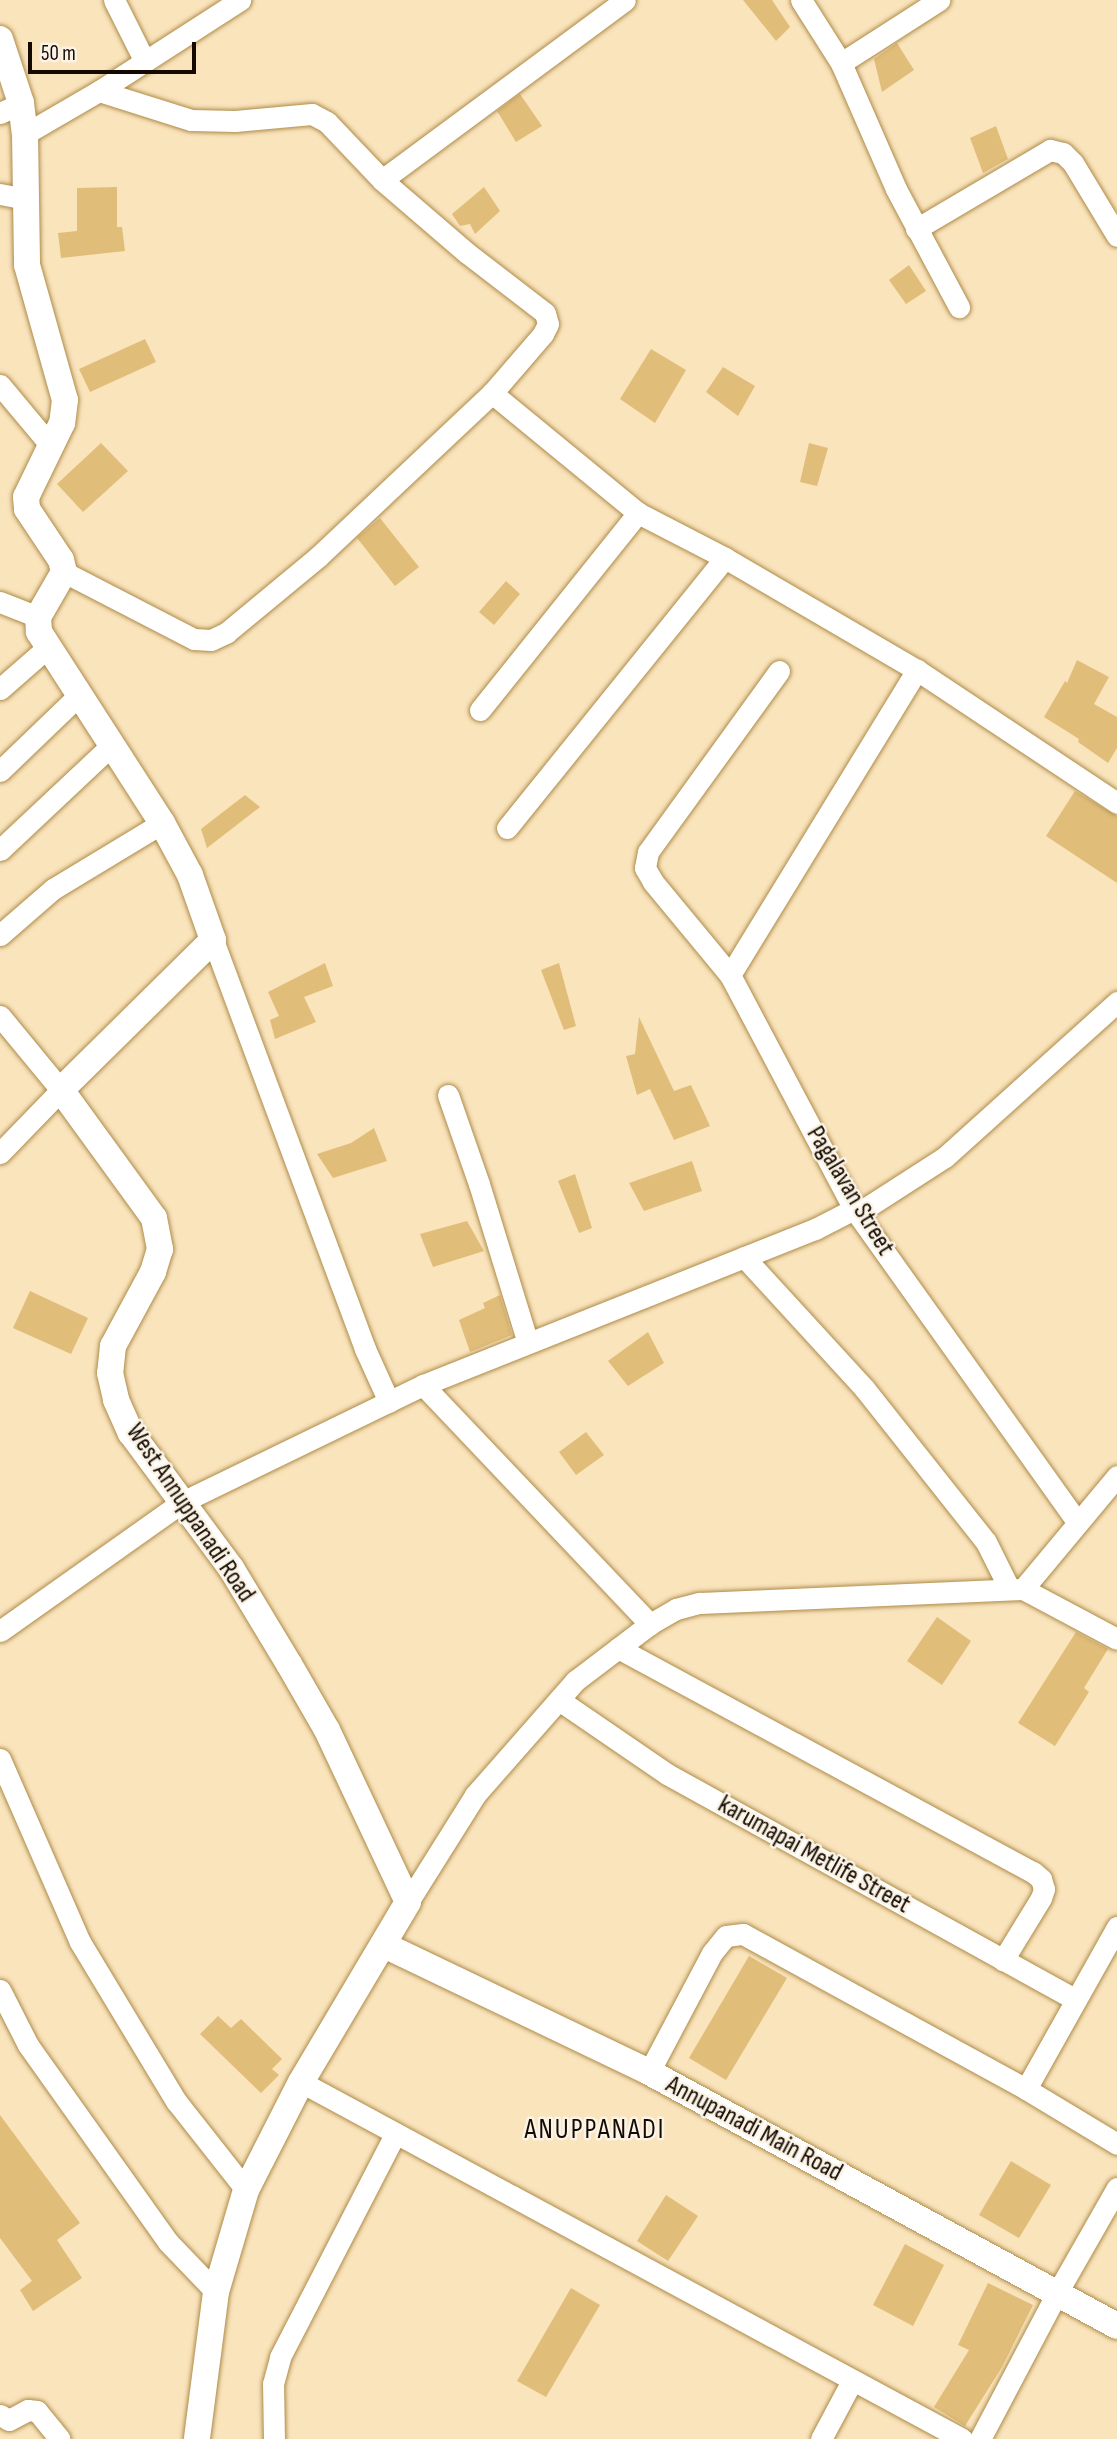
<!DOCTYPE html>
<html>
<head>
<meta charset="utf-8">
<style>
	body { margin:0 }
	#map { position:relative; width:1117px; height:2439px; overflow:hidden; background:#fae4bc; font-family:"Sofia Sans Condensed",sans-serif }
	div>[style] { position:absolute }
	.building>* { inset:0; background:#e1bd7a }
	.roads { filter:drop-shadow(0 0 2px #ae8b49) drop-shadow(0 0 2px #ae8b49) }
	.minor>* { height:21px; margin:-10.5px; padding:0 10.5px; transform-origin:10.5px; border-radius:10.5px; background:#fff }
	.tertiary>* { height:26px; margin:-13px; padding:0 13px; transform-origin:13px; border-radius:13px; background:#fff }
	span { translate:-50% -50%; white-space:nowrap; text-align:center; line-height:1.15; -webkit-text-stroke:5px #faf3e6; paint-order:stroke }
	.street-label { font-size:26px; color:#140a00 }
	.neighbourhood-label { font-size:28px; color:#140a00; letter-spacing:2px }
	.scale { position:absolute; left:28px; top:42px; width:168px; height:32px; box-sizing:border-box; border:4px solid #140a00; border-top:0; padding-left:9px; font-size:21px; line-height:24px; white-space:nowrap; color:#140a00; -webkit-text-stroke:5px #faf3e6; paint-order:stroke }
</style>
</head>
<body>
<div id="map">
	<div class="building">
		<div style="clip-path:polygon(743px 0,772px 0,790px 27px,776px 41px)"></div>
		<div style="clip-path:polygon(897px 43px,914px 70px,882px 92px,874px 59px)"></div>
		<div style="clip-path:polygon(520px 94px,542px 126px,516px 142px,497px 111px)"></div>
		<div style="clip-path:polygon(996px 126px,1008px 159px,983px 173px,970px 138px)"></div>
		<div style="clip-path:polygon(117px 187px,117px 227px,122px 227px,125px 251px,61px 258px,58px 233px,77px 231px,77px 188px)"></div>
		<div style="clip-path:polygon(484px 187px,500px 211px,475px 234px,470px 224px,460px 226px,452px 214px)"></div>
		<div style="clip-path:polygon(909px 265px,926px 291px,906px 304px,889px 280px)"></div>
		<div style="clip-path:polygon(145px 339px,156px 362px,90px 392px,79px 369px)"></div>
		<div style="clip-path:polygon(651px 349px,686px 370px,655px 423px,620px 399px)"></div>
		<div style="clip-path:polygon(723px 367px,755px 386px,738px 416px,706px 392px)"></div>
		<div style="clip-path:polygon(101px 443px,128px 471px,83px 512px,57px 484px)"></div>
		<div style="clip-path:polygon(809px 443px,828px 448px,817px 486px,800px 482px)"></div>
		<div style="clip-path:polygon(380px 518px,419px 567px,395px 586px,357px 538px)"></div>
		<div style="clip-path:polygon(506px 581px,520px 594px,494px 625px,479px 612px)"></div>
		<div style="clip-path:polygon(1077px 660px,1109px 677px,1094px 704px,1117px 717px,1117px 748px,1108px 763px,1078px 742px,1079px 739px,1044px 717px,1065px 681px,1067px 683px)"></div>
		<div style="clip-path:polygon(1075px 791px,1117px 816px,1117px 883px,1046px 836px)"></div>
		<div style="clip-path:polygon(245px 795px,260px 807px,207px 848px,201px 829px)"></div>
		<div style="clip-path:polygon(325px 963px,333px 986px,304px 997px,316px 1022px,275px 1039px,270px 1020px,279px 1016px,268px 992px)"></div>
		<div style="clip-path:polygon(559px 963px,576px 1026px,564px 1030px,541px 970px)"></div>
		<div style="clip-path:polygon(639px 1017px,674px 1091px,691px 1085px,710px 1126px,674px 1140px,650px 1089px,637px 1095px,626px 1056px,635px 1054px)"></div>
		<div style="clip-path:polygon(374px 1128px,387px 1161px,333px 1178px,317px 1154px,351px 1143px)"></div>
		<div style="clip-path:polygon(692px 1161px,702px 1191px,644px 1211px,629px 1183px)"></div>
		<div style="clip-path:polygon(575px 1174px,592px 1228px,579px 1233px,558px 1181px)"></div>
		<div style="clip-path:polygon(467px 1221px,484px 1251px,433px 1267px,420px 1234px)"></div>
		<div style="clip-path:polygon(30px 1291px,88px 1318px,71px 1354px,13px 1328px)"></div>
		<div style="clip-path:polygon(500px 1295px,512px 1335px,470px 1352px,459px 1320px,485px 1308px,483px 1303px)"></div>
		<div style="clip-path:polygon(648px 1332px,664px 1363px,628px 1386px,608px 1361px)"></div>
		<div style="clip-path:polygon(586px 1432px,604px 1455px,576px 1475px,559px 1452px)"></div>
		<div style="clip-path:polygon(937px 1617px,971px 1641px,942px 1685px,907px 1661px)"></div>
		<div style="clip-path:polygon(1076px 1632px,1108px 1649px,1084px 1688px,1089px 1692px,1055px 1746px,1018px 1723px)"></div>
		<div style="clip-path:polygon(749px 1956px,787px 1978px,726px 2080px,689px 2058px)"></div>
		<div style="clip-path:polygon(218px 2016px,231px 2028px,241px 2019px,282px 2059px,272px 2069px,279px 2075px,261px 2093px,200px 2034px)"></div>
		<div style="clip-path:polygon(0 2115px,80px 2223px,57px 2240px,82px 2278px,33px 2311px,20px 2290px,32px 2281px,0 2238px)"></div>
		<div style="clip-path:polygon(1011px 2161px,1051px 2185px,1019px 2238px,979px 2215px)"></div>
		<div style="clip-path:polygon(666px 2195px,698px 2216px,668px 2261px,637px 2241px)"></div>
		<div style="clip-path:polygon(905px 2244px,944px 2265px,913px 2326px,873px 2305px)"></div>
		<div style="clip-path:polygon(988px 2283px,1033px 2305px,1002px 2367px,965px 2426px,934px 2407px,969px 2350px,958px 2345px)"></div>
		<div style="clip-path:polygon(571px 2288px,600px 2305px,546px 2397px,517px 2381px)"></div>
	</div>
	<div class="roads">
		<div class="minor">
			<div style="left:114px;top:0;width:67px;rotate:63.4deg"></div>
			<div style="left:801px;top:0;width:75px;rotate:57.6deg"></div>
			<div style="left:841px;top:63px;width:137px;rotate:66.4deg"></div>
			<div style="left:896px;top:189px;width:134px;rotate:61.9deg"></div>
			<div style="left:841px;top:63px;width:117px;rotate:-32.7deg"></div>
			<div style="left:99px;top:91px;width:168px;rotate:-32.8deg"></div>
			<div style="left:0;top:113px;width:23px;rotate:-25deg"></div>
			<div style="left:25px;top:134px;width:86px;rotate:-30.2deg"></div>
			<div style="left:99px;top:91px;width:96px;rotate:17.5deg"></div>
			<div style="left:191px;top:120px;width:44px;rotate:1.3deg"></div>
			<div style="left:235px;top:121px;width:77px;rotate:-5.2deg"></div>
			<div style="left:312px;top:114px;width:17px;rotate:28deg"></div>
			<div style="left:327px;top:122px;width:80px;rotate:46.5deg"></div>
			<div style="left:382px;top:180px;width:112px;rotate:40.7deg"></div>
			<div style="left:467px;top:253px;width:98px;rotate:37.6deg"></div>
			<div style="left:545px;top:313px;width:11px;rotate:75deg"></div>
			<div style="left:548px;top:324px;width:11px;rotate:117deg"></div>
			<div style="left:543px;top:334px;width:78px;rotate:130.8deg"></div>
			<div style="left:492px;top:393px;width:189px;rotate:39.4deg"></div>
			<div style="left:638px;top:513px;width:98px;rotate:27.3deg"></div>
			<div style="left:725px;top:558px;width:222px;rotate:30.3deg"></div>
			<div style="left:382px;top:180px;width:302px;rotate:-36.5deg"></div>
			<div style="left:0;top:194px;width:25px;rotate:11deg"></div>
			<div style="left:916px;top:229px;width:156px;rotate:-30.5deg"></div>
			<div style="left:1050px;top:150px;width:13px;rotate:13deg"></div>
			<div style="left:1063px;top:153px;width:14px;rotate:45deg"></div>
			<div style="left:1073px;top:163px;width:85px;rotate:58.9deg"></div>
			<div style="left:0;top:385px;width:80px;rotate:50.1deg"></div>
			<div style="left:64px;top:572px;width:146px;rotate:27.3deg"></div>
			<div style="left:194px;top:639px;width:17px;rotate:3deg"></div>
			<div style="left:211px;top:640px;width:17px;rotate:-25deg"></div>
			<div style="left:226px;top:633px;width:121px;rotate:-39.6deg"></div>
			<div style="left:319px;top:556px;width:238px;rotate:-43.3deg"></div>
			<div style="left:0;top:602px;width:41px;rotate:21.5deg"></div>
			<div style="left:779px;top:671px;width:223px;rotate:125.9deg"></div>
			<div style="left:648px;top:852px;width:16px;rotate:101deg"></div>
			<div style="left:645px;top:868px;width:16px;rotate:60deg"></div>
			<div style="left:653px;top:882px;width:121px;rotate:50.4deg"></div>
			<div style="left:730px;top:975px;width:265px;rotate:62.1deg"></div>
			<div style="left:854px;top:1209px;width:384px;rotate:54.5deg"></div>
			<div style="left:0;top:689px;width:64px;rotate:-41.2deg"></div>
			<div style="left:480px;top:710px;width:253px;rotate:-51.3deg"></div>
			<div style="left:0;top:771px;width:110px;rotate:-43.9deg"></div>
			<div style="left:507px;top:828px;width:347px;rotate:-51.1deg"></div>
			<div style="left:0;top:850px;width:155px;rotate:-43.2deg"></div>
			<div style="left:0;top:935px;width:70px;rotate:-41deg"></div>
			<div style="left:53px;top:889px;width:127px;rotate:-31.2deg"></div>
			<div style="left:213px;top:940px;width:436px;rotate:69.6deg"></div>
			<div style="left:365px;top:1349px;width:58px;rotate:65.6deg"></div>
			<div style="left:730px;top:975px;width:358px;rotate:-58.5deg"></div>
			<div style="left:917px;top:670px;width:240px;rotate:33.6deg"></div>
			<div style="left:0;top:1016px;width:96px;rotate:50.5deg"></div>
			<div style="left:61px;top:1090px;width:88px;rotate:134.1deg"></div>
			<div style="left:448px;top:1095px;width:94px;rotate:70.8deg"></div>
			<div style="left:479px;top:1184px;width:166px;rotate:72.9deg"></div>
			<div style="left:858px;top:1213px;width:103px;rotate:-32.8deg"></div>
			<div style="left:945px;top:1157px;width:232px;rotate:-42deg"></div>
			<div style="left:744px;top:1257px;width:178px;rotate:47.5deg"></div>
			<div style="left:864px;top:1388px;width:196px;rotate:51.6deg"></div>
			<div style="left:986px;top:1542px;width:51px;rotate:63.4deg"></div>
			<div style="left:423px;top:1385px;width:330px;rotate:46.5deg"></div>
			<div style="left:1023px;top:1589px;width:106px;rotate:28deg"></div>
			<div style="left:0;top:1631px;width:223px;rotate:-35.3deg"></div>
			<div style="left:182px;top:1502px;width:268px;rotate:-25.9deg"></div>
			<div style="left:423px;top:1385px;width:422px;rotate:-21.7deg"></div>
			<div style="left:815px;top:1229px;width:44px;rotate:-27.1deg"></div>
			<div style="left:618px;top:1648px;width:472px;rotate:28.4deg"></div>
			<div style="left:1033px;top:1872px;width:11px;rotate:41deg"></div>
			<div style="left:1041px;top:1879px;width:10px;rotate:73deg"></div>
			<div style="left:1044px;top:1889px;width:9px;rotate:108deg"></div>
			<div style="left:1041px;top:1898px;width:73px;rotate:121.5deg"></div>
			<div style="left:559px;top:1700px;width:131px;rotate:34.4deg"></div>
			<div style="left:667px;top:1774px;width:467px;rotate:28.9deg"></div>
			<div style="left:0;top:1759px;width:200px;rotate:66.4deg"></div>
			<div style="left:80px;top:1942px;width:186px;rotate:58.9deg"></div>
			<div style="left:176px;top:2101px;width:113px;rotate:51.8deg"></div>
			<div style="left:408px;top:1902px;width:126px;rotate:-57.9deg"></div>
			<div style="left:475px;top:1795px;width:152px;rotate:-48.7deg"></div>
			<div style="left:575px;top:1681px;width:94px;rotate:-37.2deg"></div>
			<div style="left:650px;top:1624px;width:30px;rotate:-30deg"></div>
			<div style="left:676px;top:1609px;width:24px;rotate:-15deg"></div>
			<div style="left:699px;top:1603px;width:324px;rotate:-2.5deg"></div>
			<div style="left:1023px;top:1589px;width:147px;rotate:-50.2deg"></div>
			<div style="left:0;top:1990px;width:62px;rotate:63deg"></div>
			<div style="left:28px;top:2045px;width:242px;rotate:54.6deg"></div>
			<div style="left:168px;top:2242px;width:69px;rotate:46.2deg"></div>
			<div style="left:649px;top:2072px;width:135px;rotate:-62.1deg"></div>
			<div style="left:712px;top:1953px;width:22px;rotate:-51deg"></div>
			<div style="left:726px;top:1936px;width:17px;rotate:-7deg"></div>
			<div style="left:743px;top:1934px;width:323px;rotate:28.7deg"></div>
			<div style="left:1026px;top:2089px;width:106px;rotate:31.1deg"></div>
			<div style="left:301px;top:2082px;width:751px;rotate:28.37deg"></div>
			<div style="left:1026px;top:2089px;width:186px;rotate:-60.7deg"></div>
			<div style="left:0;top:2415px;width:10px;rotate:29deg"></div>
			<div style="left:9px;top:2420px;width:21px;rotate:-28deg"></div>
			<div style="left:28px;top:2410px;width:9px;rotate:6deg"></div>
			<div style="left:37px;top:2411px;width:36px;rotate:51deg"></div>
			<div style="left:274px;top:2439px;width:55px;rotate:-91deg"></div>
			<div style="left:273px;top:2384px;width:28px;rotate:-75deg"></div>
			<div style="left:280px;top:2357px;width:251px;rotate:-62.7deg"></div>
			<div style="left:821px;top:2439px;width:66px;rotate:-61.9deg"></div>
			<div style="left:980px;top:2439px;width:165px;rotate:-62.2deg"></div>
			<div style="left:1057px;top:2293px;width:121px;rotate:-60.3deg"></div>
		</div>
		<div class="tertiary">
			<div style="left:0;top:39px;width:67px;rotate:71.8deg"></div>
			<div style="left:21px;top:103px;width:31px;rotate:83deg"></div>
			<div style="left:25px;top:134px;width:131px;rotate:89.1deg"></div>
			<div style="left:27px;top:265px;width:140px;rotate:74.3deg"></div>
			<div style="left:65px;top:400px;width:23px;rotate:97deg"></div>
			<div style="left:62px;top:423px;width:82px;rotate:115.9deg"></div>
			<div style="left:26px;top:497px;width:12px;rotate:85deg"></div>
			<div style="left:27px;top:509px;width:61px;rotate:56.3deg"></div>
			<div style="left:61px;top:560px;width:12px;rotate:76deg"></div>
			<div style="left:64px;top:572px;width:52px;rotate:120deg"></div>
			<div style="left:38px;top:617px;width:15px;rotate:86deg"></div>
			<div style="left:39px;top:632px;width:227px;rotate:57.2deg"></div>
			<div style="left:162px;top:823px;width:59px;rotate:61.7deg"></div>
			<div style="left:190px;top:875px;width:69px;rotate:70.5deg"></div>
			<div style="left:213px;top:940px;width:214px;rotate:135.4deg"></div>
			<div style="left:61px;top:1090px;width:158px;rotate:54deg"></div>
			<div style="left:154px;top:1218px;width:32px;rotate:79deg"></div>
			<div style="left:160px;top:1249px;width:24px;rotate:107deg"></div>
			<div style="left:153px;top:1272px;width:84px;rotate:118.4deg"></div>
			<div style="left:113px;top:1346px;width:27px;rotate:96deg"></div>
			<div style="left:110px;top:1373px;width:28px;rotate:77deg"></div>
			<div style="left:116px;top:1400px;width:36px;rotate:66deg"></div>
			<div style="left:131px;top:1433px;width:168px;rotate:53.5deg"></div>
			<div style="left:231px;top:1568px;width:112px;rotate:58.9deg"></div>
			<div style="left:289px;top:1664px;width:76px;rotate:60.1deg"></div>
			<div style="left:327px;top:1730px;width:190px;rotate:64.8deg"></div>
			<div style="left:408px;top:1902px;width:209px;rotate:120.7deg"></div>
			<div style="left:301px;top:2082px;width:121px;rotate:117deg"></div>
			<div style="left:246px;top:2190px;width:106px;rotate:106.4deg"></div>
			<div style="left:216px;top:2292px;width:148px;rotate:97.4deg"></div>
			<div style="left:384px;top:1945px;width:294px;rotate:25.6deg"></div>
			<div style="left:649px;top:2072px;width:532px;rotate:28.49deg"></div>
		</div>
	</div>
	<div class="street-label">
		<span style="left:850px;top:1191px;rotate:59deg">Pagalavan Street</span>
		<span style="left:190px;top:1513px;rotate:56deg">West Annuppanadi Road</span>
		<span style="left:814px;top:1855px;rotate:29deg">karumapai Metlife Street</span>
		<span style="left:754px;top:2129px;rotate:28deg">Annupanadi Main Road</span>
	</div>
	<div class="neighbourhood-label">
		<span style="left:595px;top:2130px">ANUPPANADI</span>
	</div>
	<div class="scale">50 m</div>
</div>
</body>
</html>
